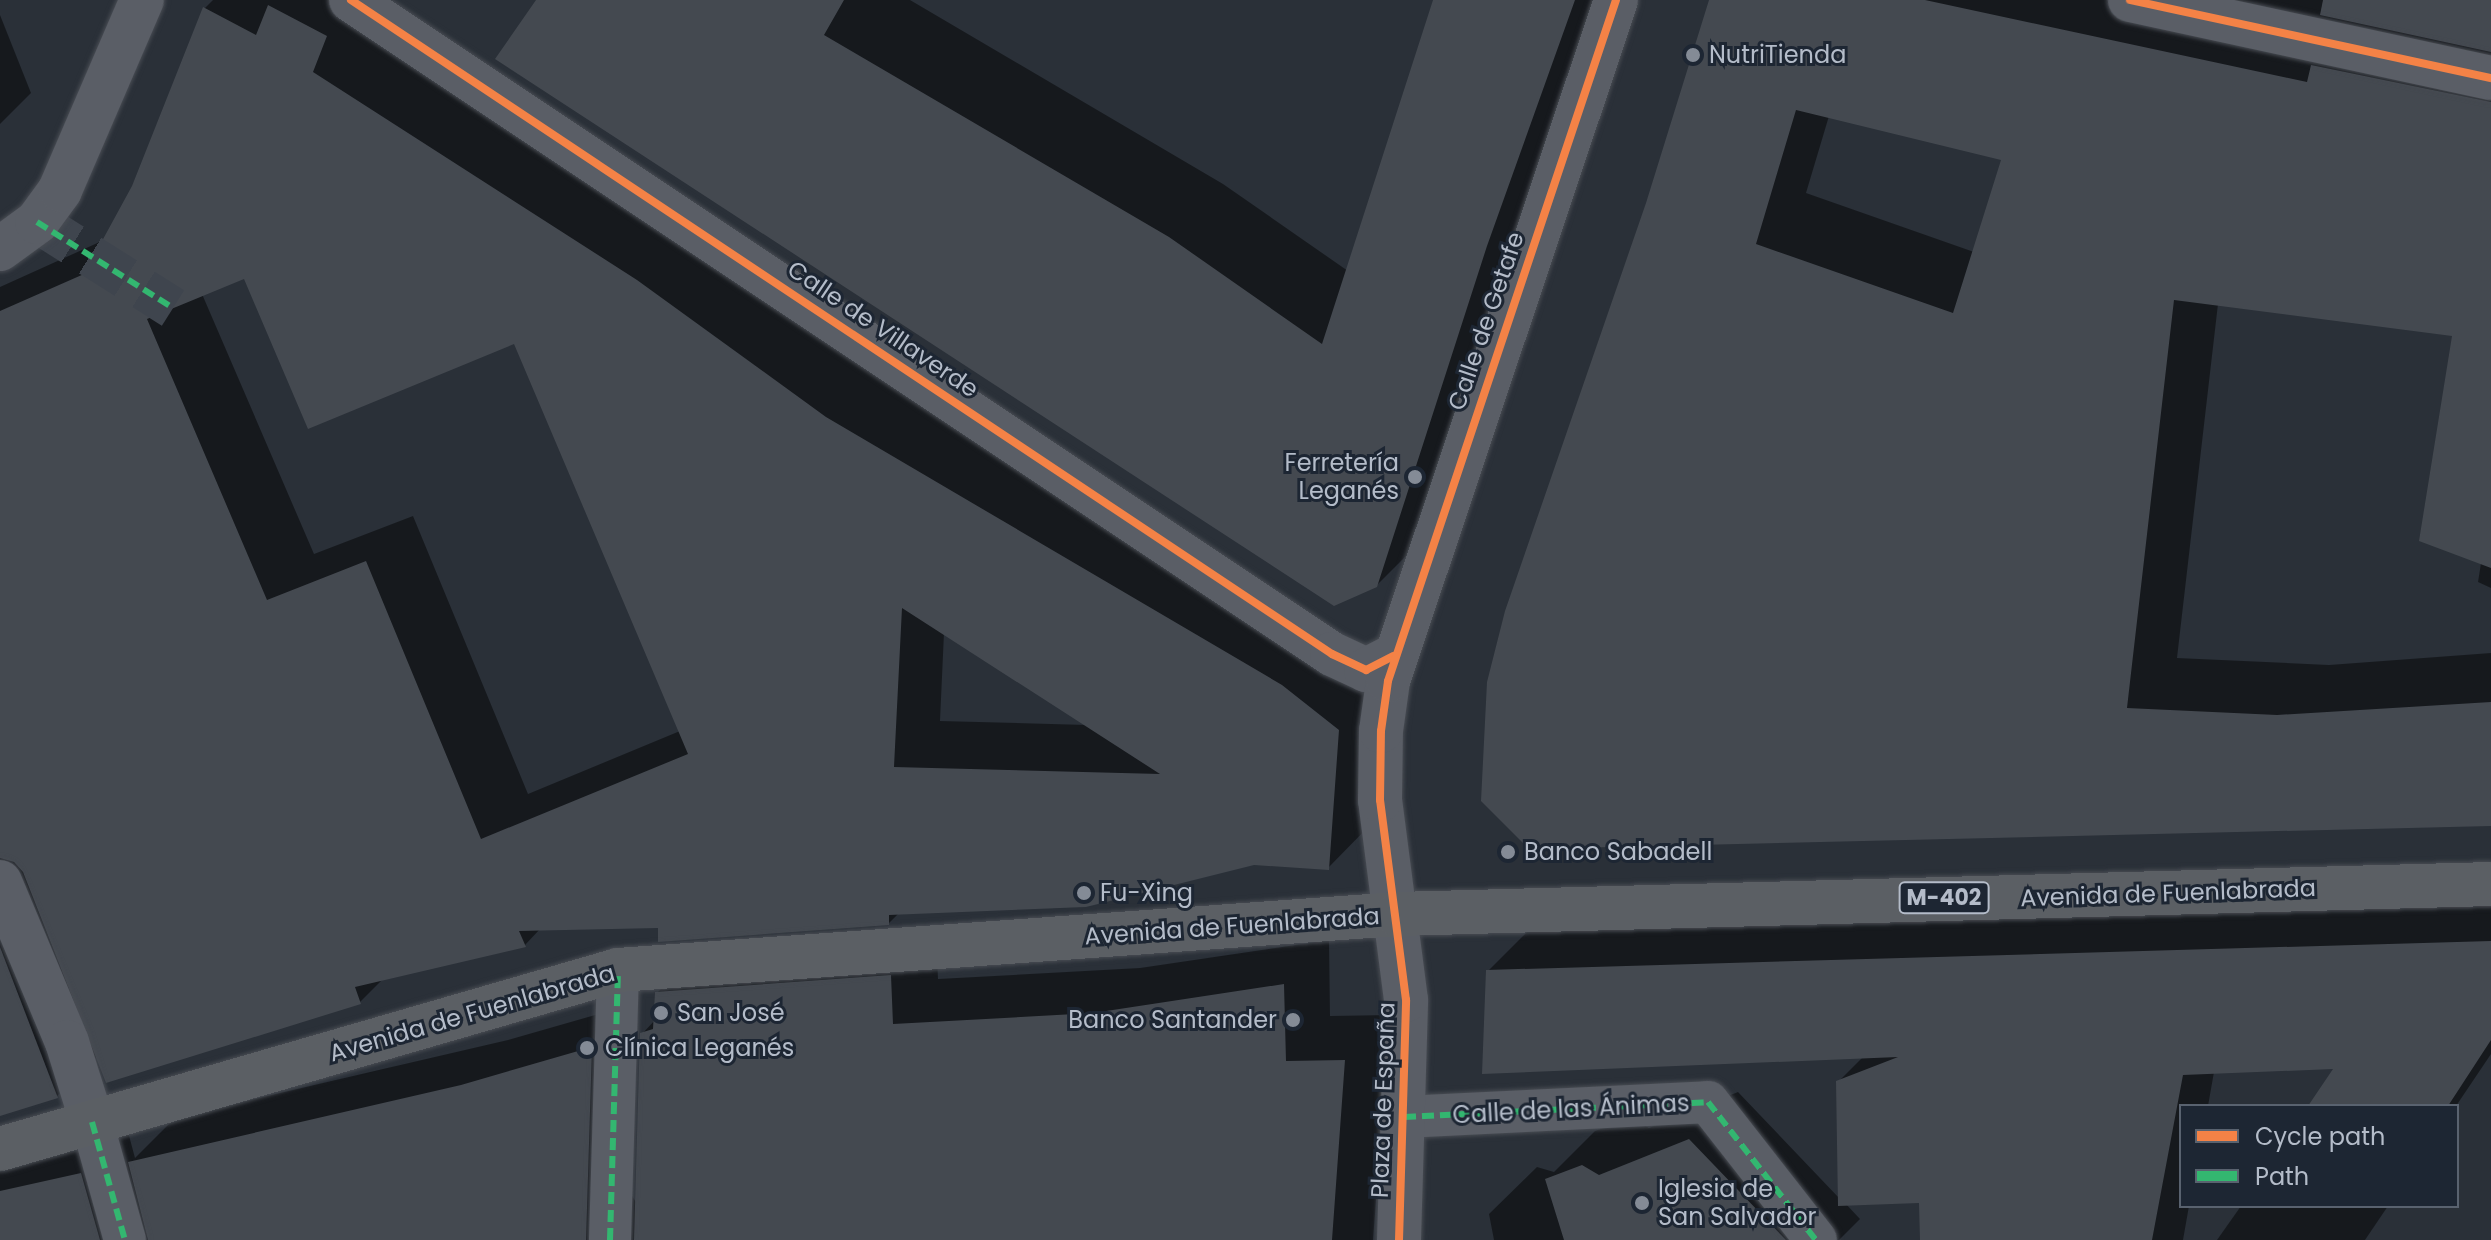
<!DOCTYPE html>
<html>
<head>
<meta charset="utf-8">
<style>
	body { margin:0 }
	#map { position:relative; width:2491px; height:1240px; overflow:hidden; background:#2a3038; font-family:Poppins,sans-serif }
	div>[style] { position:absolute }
	.shadow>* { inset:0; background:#0007 }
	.building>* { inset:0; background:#444950 }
	.pedestrian-tunnel>* { height:42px; margin-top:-21px; transform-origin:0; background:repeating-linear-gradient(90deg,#3f454e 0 42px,transparent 0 63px) }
	.roads { filter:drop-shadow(0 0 2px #484c53) drop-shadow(0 0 2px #484c53) }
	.pedestrian>* { height:42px; margin:-21px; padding:0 21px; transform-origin:21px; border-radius:21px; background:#5a5e66 }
	.minor>* { height:44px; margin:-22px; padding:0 22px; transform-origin:22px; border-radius:22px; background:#5a5e66 }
	.trunk>* { height:44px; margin:-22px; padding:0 22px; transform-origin:22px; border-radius:22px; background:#5b5f64 }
	.quiet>* { height:6px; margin-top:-3px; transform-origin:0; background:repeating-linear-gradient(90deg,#33b770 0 12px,transparent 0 18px) }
	.cycleway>* { height:8px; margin:-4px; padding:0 4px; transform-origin:4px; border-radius:4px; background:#f48246 }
	.dots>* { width:22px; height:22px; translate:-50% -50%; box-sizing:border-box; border:4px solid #1d2633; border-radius:50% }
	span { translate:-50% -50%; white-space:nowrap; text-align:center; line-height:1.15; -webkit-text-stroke:6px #1d2633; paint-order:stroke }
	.shield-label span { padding:2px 6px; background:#1d2633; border:2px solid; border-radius:6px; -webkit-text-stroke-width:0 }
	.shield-label { font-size:22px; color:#b4bcc9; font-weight:700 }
	.poi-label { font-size:24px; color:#b4bcc9 }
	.left { translate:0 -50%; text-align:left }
	.right { translate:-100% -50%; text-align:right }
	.street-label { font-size:24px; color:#b4bcc9 }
	.legend { position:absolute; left:2179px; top:1104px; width:280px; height:104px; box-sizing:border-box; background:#1d2633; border:2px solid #59626f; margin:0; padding:10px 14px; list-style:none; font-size:24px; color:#b4bcc9 }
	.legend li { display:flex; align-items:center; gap:16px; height:40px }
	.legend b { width:40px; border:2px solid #59626f }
</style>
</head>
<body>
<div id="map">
	<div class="shadow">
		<div style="clip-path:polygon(evenodd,213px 0,368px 0,1384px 683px,1374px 821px,1328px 868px,1254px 863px,900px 912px,888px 924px,541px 928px,525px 945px,384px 978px,360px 1002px,97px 1056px,57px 1096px,0 1114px,0 287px,104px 240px,133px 187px,205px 8px,213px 0,245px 277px,516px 341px,680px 731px,528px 794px,413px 516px,314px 554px,202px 294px,245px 277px,213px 0,944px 633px,1087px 725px,940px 721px,944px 633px)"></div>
		<div style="clip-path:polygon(538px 0,910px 0,1223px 184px,1348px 271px,1438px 0,1611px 0,1431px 531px,1376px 586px)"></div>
		<div style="clip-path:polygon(evenodd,1713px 0,2491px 0,2491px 588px,2478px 582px,2481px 563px,2454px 334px,2218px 304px,2177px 658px,2329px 665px,2491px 653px,2491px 823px,1530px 847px,1648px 204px,1713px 0,1829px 116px,2003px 158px,1974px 252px,1806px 193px,1829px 116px)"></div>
		<div style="clip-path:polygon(0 15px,31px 93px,0 124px)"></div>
		<div style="clip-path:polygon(2491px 904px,2491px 1054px,2456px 1106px,2310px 1106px,2337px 1067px,2214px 1072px,2208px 1106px,2181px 1106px,2181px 1206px,2189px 1206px,2183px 1240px,1922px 1240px,1920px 1160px,1845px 1203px,1860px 1219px,1839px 1240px,1494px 1240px,1489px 1214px,1537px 1167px,1554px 1172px,1595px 1131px,1632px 1118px,1649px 1128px,1738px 1092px,1840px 1199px,1838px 1082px,1864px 1056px,1488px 971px,1527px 932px)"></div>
		<div style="clip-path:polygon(936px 931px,938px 979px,1140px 968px,1329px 940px,1330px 1016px,1390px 1015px,1373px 1240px,0 1240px,0 1169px,127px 1128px,135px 1158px,176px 1117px,508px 1040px,637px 1003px,631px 1194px,637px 1204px,642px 1034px,655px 1020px,657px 993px,703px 947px)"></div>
		<div style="clip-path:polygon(2241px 1206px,2388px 1206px,2365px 1240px,2217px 1240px)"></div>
	</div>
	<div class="building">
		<div style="clip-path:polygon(536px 0,844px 0,824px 35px,1169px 237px,1322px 344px,1433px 0,1575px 0,1487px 246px,1377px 587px,1334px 606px,495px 59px)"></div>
		<div style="clip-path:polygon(evenodd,1709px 0,1925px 0,2307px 82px,2311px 65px,2491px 102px,2491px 568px,2419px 541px,2452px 336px,2174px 300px,2127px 708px,2277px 715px,2491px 702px,2491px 826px,1529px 849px,1481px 801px,1487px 682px,1505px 611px,1646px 203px,1709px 0,1796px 110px,2001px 160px,1953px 313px,1756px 244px,1796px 110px)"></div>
		<div style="clip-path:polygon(2323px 0,2491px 0,2491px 52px,2320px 15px)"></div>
		<div style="clip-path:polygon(evenodd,268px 5px,327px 36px,313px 72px,637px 280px,826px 417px,1282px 685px,1339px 730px,1329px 870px,1254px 865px,1086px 907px,889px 915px,889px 925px,658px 942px,658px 928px,519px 931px,526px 947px,355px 987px,361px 1004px,106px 1083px,23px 872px,14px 862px,0 858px,0 311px,84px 274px,132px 186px,203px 7px,256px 35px,268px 5px,244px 279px,308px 429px,514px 344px,688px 754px,481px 839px,366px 561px,267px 600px,147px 319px,244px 279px,268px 5px,902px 608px,1160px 774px,894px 767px,902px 608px)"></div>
		<div style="clip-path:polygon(2491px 941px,2491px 1040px,2448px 1106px,2308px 1106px,2333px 1069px,2183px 1075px,2152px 1240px,1920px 1240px,1919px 1203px,1838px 1206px,1836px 1081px,1898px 1057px,1482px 1074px,1486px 970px)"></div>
		<div style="clip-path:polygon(0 947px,58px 1098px,0 1116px)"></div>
		<div style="clip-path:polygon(891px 975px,893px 1024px,1093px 1013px,1284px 984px,1286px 1061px,1345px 1060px,1332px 1240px,634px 1240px,640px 1033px,653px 1029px,655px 992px)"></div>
		<div style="clip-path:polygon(592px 1047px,586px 1240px,148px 1240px,128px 1162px,461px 1085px)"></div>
		<div style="clip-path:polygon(1689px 1139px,1786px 1240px,1564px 1240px,1545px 1179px,1582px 1165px,1599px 1175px)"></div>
		<div style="clip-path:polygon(81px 1173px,100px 1240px,0 1240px,0 1191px)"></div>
	</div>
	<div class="pedestrian-tunnel">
		<div style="left:37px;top:222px;width:161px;rotate:32.3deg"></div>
	</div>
	<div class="roads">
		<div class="pedestrian">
			<div style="left:1404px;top:1117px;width:304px;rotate:-2.8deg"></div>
			<div style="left:1708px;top:1102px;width:175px;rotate:52deg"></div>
			<div style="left:92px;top:1122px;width:123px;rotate:74.4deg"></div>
			<div style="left:610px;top:1240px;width:270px;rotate:-88.3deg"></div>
		</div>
		<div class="minor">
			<div style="left:351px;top:0;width:1179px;rotate:33.69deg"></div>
			<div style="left:1332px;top:654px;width:38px;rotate:25deg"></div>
			<div style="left:1366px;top:670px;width:31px;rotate:-27deg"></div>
			<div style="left:2130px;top:0;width:369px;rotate:12.2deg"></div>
			<div style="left:0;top:249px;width:46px;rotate:-36.1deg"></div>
			<div style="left:37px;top:222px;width:39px;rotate:-54deg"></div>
			<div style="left:60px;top:190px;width:207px;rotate:-66.7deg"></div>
			<div style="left:0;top:882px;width:173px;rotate:67.3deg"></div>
			<div style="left:67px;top:1042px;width:84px;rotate:72.6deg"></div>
			<div style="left:1399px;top:1240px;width:240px;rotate:-88.3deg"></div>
			<div style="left:1406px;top:1000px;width:202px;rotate:-97.4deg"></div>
			<div style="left:1380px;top:800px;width:69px;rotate:-89.2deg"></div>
			<div style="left:1381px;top:731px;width:50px;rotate:-82deg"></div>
			<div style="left:1388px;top:681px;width:718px;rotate:-71.49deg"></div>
		</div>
		<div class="trunk">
			<div style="left:0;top:1149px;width:643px;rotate:-16.15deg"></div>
			<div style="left:618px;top:970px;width:781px;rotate:-4.11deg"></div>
			<div style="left:1397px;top:914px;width:1094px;rotate:-1.57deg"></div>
		</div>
	</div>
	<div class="quiet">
		<div style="left:37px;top:222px;width:161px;rotate:32.3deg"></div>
		<div style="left:1404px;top:1117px;width:304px;rotate:-2.8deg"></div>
		<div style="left:1708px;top:1102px;width:175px;rotate:52deg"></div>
		<div style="left:92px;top:1122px;width:123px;rotate:74.4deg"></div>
		<div style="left:610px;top:1240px;width:270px;rotate:-88.3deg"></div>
	</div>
	<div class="cycleway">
		<div style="left:351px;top:0;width:1179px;rotate:33.69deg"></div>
		<div style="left:1332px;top:654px;width:38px;rotate:25deg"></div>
		<div style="left:1366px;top:670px;width:31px;rotate:-27deg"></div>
		<div style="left:2130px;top:0;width:369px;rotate:12.2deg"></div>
		<div style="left:1399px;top:1240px;width:240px;rotate:-88.3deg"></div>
		<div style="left:1406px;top:1000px;width:202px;rotate:-97.4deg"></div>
		<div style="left:1380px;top:800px;width:69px;rotate:-89.2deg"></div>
		<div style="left:1381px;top:731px;width:50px;rotate:-82deg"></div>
		<div style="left:1388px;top:681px;width:718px;rotate:-71.49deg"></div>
	</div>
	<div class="dots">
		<div style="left:1693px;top:55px;background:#848b96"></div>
		<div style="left:1415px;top:477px;background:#848b96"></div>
		<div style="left:1508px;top:852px;background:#848b96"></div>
		<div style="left:1084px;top:893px;background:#848b96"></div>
		<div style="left:661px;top:1013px;background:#848b96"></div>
		<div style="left:1293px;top:1020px;background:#848b96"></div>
		<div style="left:587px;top:1048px;background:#848b96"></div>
		<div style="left:1642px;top:1203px;background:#848b96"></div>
	</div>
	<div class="shield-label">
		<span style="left:1944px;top:898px">M-402</span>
	</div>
	<div class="poi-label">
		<span class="left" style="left:1709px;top:55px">NutriTienda</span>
		<span class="right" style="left:1399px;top:477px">Ferretería<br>Leganés</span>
		<span class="left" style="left:1524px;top:852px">Banco Sabadell</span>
		<span class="left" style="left:1100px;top:893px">Fu-Xing</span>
		<span class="left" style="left:677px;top:1013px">San José</span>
		<span class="right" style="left:1277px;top:1020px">Banco Santander</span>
		<span class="left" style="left:605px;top:1048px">Clínica Leganés</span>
		<span class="left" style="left:1658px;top:1203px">Iglesia de<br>San Salvador</span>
	</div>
	<div class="street-label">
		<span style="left:1486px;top:321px;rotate:-71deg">Calle de Getafe</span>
		<span style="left:883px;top:329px;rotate:34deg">Calle de Villaverde</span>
		<span style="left:2168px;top:893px;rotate:-2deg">Avenida de Fuenlabrada</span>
		<span style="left:1232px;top:926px;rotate:-4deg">Avenida de Fuenlabrada</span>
		<span style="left:472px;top:1013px;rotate:-16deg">Avenida de Fuenlabrada</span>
		<span style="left:1383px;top:1100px;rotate:-88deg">Plaza de España</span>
		<span style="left:1571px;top:1109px;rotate:-3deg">Calle de las Ánimas</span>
	</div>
	<ul class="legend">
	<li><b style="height:10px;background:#f48246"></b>Cycle path</li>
	<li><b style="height:10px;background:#33b770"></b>Path</li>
	</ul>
</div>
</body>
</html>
